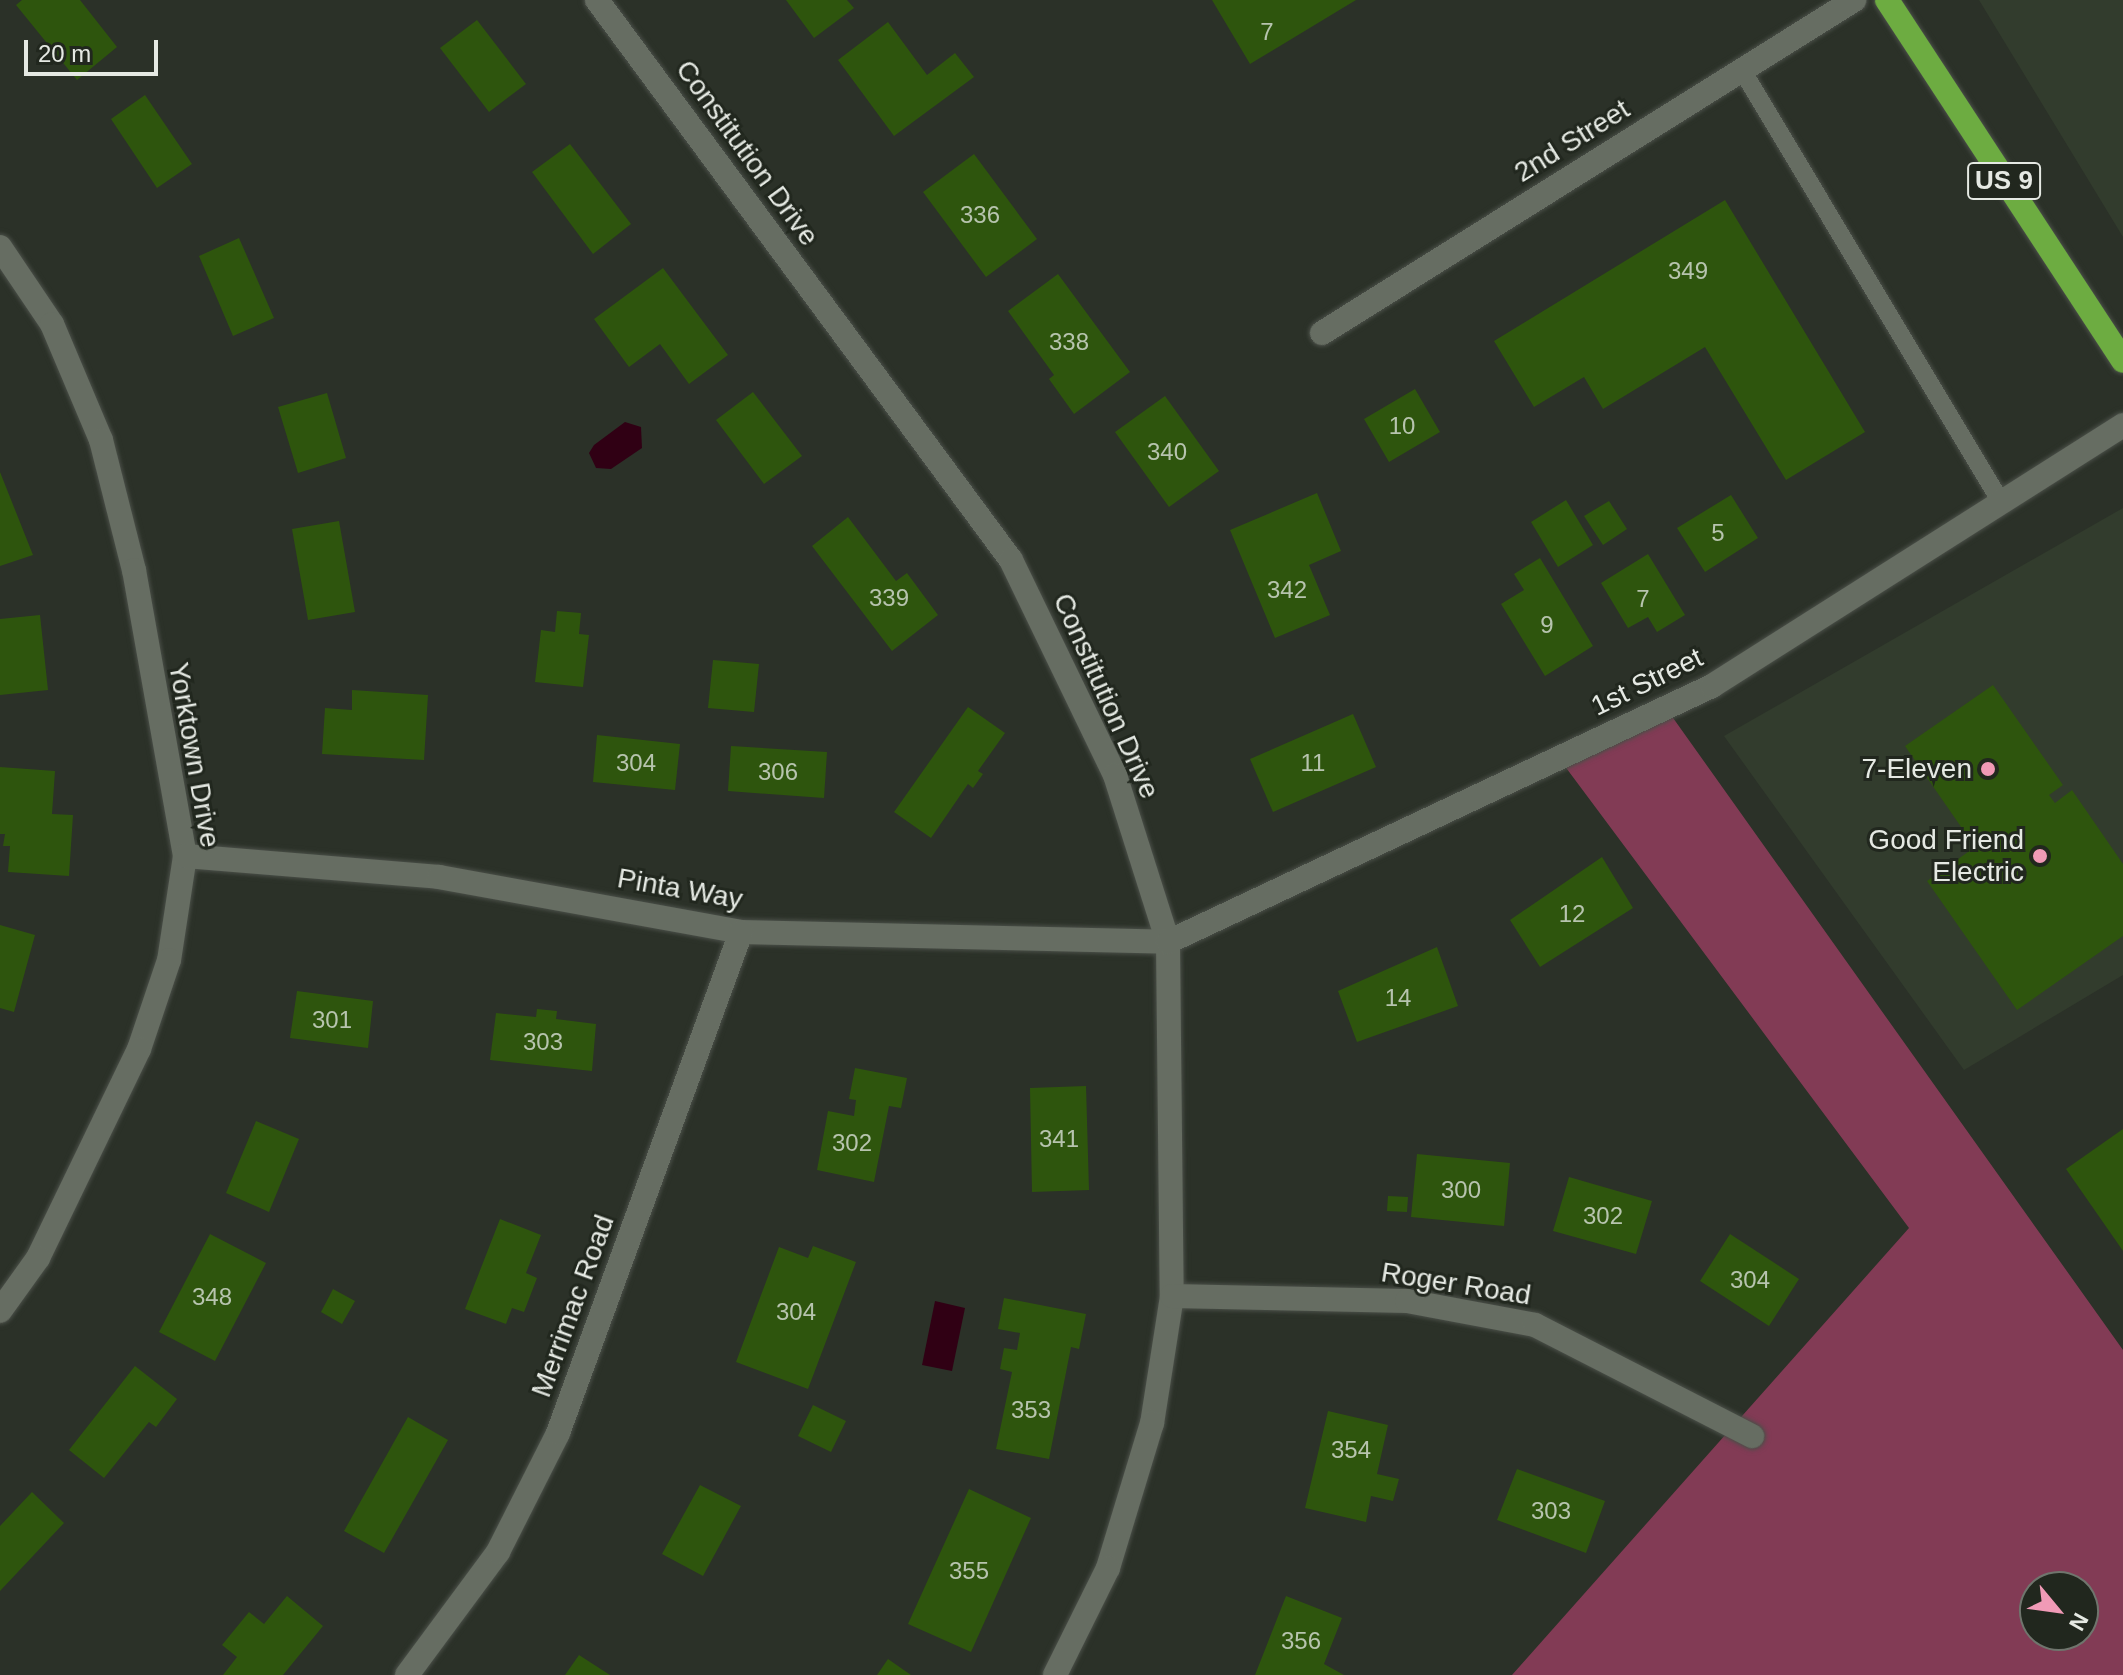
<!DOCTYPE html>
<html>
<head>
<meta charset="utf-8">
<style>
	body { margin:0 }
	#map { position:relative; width:2123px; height:1675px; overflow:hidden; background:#2b3128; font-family:Helvetica,sans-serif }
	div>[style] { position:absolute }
	.built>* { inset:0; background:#323c2d }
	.green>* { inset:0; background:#823b55 }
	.water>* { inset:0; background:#300014 }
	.building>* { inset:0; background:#2e550d }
	.roads { filter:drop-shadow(0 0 2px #4a4f48) drop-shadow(0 0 2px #4a4f48) }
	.lane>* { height:18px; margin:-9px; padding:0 9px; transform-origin:9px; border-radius:9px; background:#666d62 }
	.street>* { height:24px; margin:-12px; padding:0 12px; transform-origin:12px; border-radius:12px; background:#666d62 }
	.highway>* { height:24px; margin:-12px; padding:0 12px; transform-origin:12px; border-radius:12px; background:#6dac41 }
	.dots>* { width:22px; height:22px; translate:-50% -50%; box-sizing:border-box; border:4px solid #21271e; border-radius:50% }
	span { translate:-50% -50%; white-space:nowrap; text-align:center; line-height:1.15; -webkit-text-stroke:6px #21271e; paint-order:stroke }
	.number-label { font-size:24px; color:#b7c4ae }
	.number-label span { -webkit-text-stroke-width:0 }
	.shield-label span { padding:2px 6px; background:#21271e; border:2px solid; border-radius:6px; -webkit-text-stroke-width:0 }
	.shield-label { font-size:26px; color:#e5e9e3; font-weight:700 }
	.street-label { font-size:28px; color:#e5e9e3 }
	.poi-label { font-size:28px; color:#e5e9e3 }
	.right { translate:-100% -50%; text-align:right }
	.north { position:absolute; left:2019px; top:1571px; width:80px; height:80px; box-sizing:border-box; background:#21271e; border:2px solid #6f756d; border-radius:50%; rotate:119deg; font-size:22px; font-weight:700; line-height:32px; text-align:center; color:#e5e9e3 }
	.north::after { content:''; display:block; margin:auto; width:28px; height:36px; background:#f09ab6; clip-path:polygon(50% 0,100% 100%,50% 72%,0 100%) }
	.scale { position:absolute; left:24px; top:40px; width:134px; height:36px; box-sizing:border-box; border:4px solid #e5e9e3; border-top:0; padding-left:10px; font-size:24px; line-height:28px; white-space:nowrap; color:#e5e9e3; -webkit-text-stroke:6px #21271e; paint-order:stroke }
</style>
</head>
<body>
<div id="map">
	<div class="built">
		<div style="clip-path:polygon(1979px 0,2123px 0,2123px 237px)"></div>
		<div style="clip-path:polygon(2123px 508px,2123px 975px,1964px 1070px,1724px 736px)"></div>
	</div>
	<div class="green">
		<div style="clip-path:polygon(evenodd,1661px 701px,2123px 1350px,2123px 1675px,1512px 1675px,1909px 1228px,1561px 761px,1661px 701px,2035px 1587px,2083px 1587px,2083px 1635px,2035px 1635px,2035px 1587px)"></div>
	</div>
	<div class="water">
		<div style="clip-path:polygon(625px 422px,641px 427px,642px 448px,611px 469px,596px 468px,589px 453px,594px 445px)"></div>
		<div style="clip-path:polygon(935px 1301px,965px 1308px,952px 1371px,922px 1365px)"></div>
	</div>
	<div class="building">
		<div style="clip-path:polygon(22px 0,80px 0,117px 47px,77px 80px,16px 5px)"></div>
		<div style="clip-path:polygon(786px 0,847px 0,854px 8px,814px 38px)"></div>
		<div style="clip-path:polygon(1212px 0,1356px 0,1250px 64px)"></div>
		<div style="clip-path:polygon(477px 20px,526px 84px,489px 112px,440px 48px)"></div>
		<div style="clip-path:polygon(888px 22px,927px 75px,955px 53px,974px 77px,894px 136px,838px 60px)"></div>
		<div style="clip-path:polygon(145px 95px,192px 164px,157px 188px,111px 119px)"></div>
		<div style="clip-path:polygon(570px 144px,631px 224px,593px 254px,532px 172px)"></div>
		<div style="clip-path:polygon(974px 154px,1037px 239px,986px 277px,923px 192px)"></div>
		<div style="clip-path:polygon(1725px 200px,1865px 432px,1786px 480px,1705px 347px,1603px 409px,1584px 377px,1534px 407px,1494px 341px)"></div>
		<div style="clip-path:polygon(239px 238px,274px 318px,233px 336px,199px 256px)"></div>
		<div style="clip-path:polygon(663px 268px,728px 355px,689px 384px,660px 344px,629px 367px,594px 319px)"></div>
		<div style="clip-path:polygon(1058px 274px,1130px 372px,1074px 414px,1049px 379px,1054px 375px,1008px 311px)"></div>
		<div style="clip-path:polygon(1415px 389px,1440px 432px,1389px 462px,1364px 419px)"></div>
		<div style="clip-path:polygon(753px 392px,802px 456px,764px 484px,716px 420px)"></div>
		<div style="clip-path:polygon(327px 393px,346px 458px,298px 473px,278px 407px)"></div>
		<div style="clip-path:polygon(1165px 396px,1219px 471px,1169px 507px,1115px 432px)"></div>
		<div style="clip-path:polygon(0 472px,33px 555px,0 566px)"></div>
		<div style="clip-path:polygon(1317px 493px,1341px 551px,1309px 565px,1330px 615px,1275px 638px,1230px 530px)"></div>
		<div style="clip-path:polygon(1731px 495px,1758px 538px,1705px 572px,1677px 528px)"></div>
		<div style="clip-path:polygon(1566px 500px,1593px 545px,1558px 567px,1531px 522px)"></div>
		<div style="clip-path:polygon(1609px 501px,1627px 529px,1603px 545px,1584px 516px)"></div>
		<div style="clip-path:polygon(848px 517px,896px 581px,907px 573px,938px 615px,892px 651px,812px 546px)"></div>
		<div style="clip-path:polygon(339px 521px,355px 612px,308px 620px,292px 529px)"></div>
		<div style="clip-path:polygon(1648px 554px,1685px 615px,1657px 632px,1648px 617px,1628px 628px,1601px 583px)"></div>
		<div style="clip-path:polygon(1540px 558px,1593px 646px,1545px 676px,1501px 604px,1524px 590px,1514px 574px)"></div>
		<div style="clip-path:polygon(557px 611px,581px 613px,579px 634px,589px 635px,583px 687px,535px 682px,541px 630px,555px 632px)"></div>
		<div style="clip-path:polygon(40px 615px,48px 690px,0 695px,0 619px)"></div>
		<div style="clip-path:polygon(713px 660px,759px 664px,754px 712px,708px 708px)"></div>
		<div style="clip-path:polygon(1993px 685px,2063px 785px,2049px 795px,2055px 803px,2072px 790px,2123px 864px,2123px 936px,2017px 1010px,1927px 881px,1975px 847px,1905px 746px)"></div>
		<div style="clip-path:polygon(352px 690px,428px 695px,424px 760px,322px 754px,325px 708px,352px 710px)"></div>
		<div style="clip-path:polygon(968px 707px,1005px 733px,978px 771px,983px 774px,973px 788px,968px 784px,931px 838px,894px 812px)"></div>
		<div style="clip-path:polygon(1353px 714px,1376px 767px,1273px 812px,1250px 759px)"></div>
		<div style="clip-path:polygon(597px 735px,680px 744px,675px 790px,593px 782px)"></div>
		<div style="clip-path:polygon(731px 746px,827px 752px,824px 798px,728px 791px)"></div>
		<div style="clip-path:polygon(0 767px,55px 771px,52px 814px,73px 815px,69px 876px,8px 872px,10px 846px,3px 846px,5px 834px,0 834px)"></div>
		<div style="clip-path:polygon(1602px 857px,1633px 908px,1540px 967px,1510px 920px)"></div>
		<div style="clip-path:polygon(0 925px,35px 935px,14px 1012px,0 1008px)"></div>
		<div style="clip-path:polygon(1437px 947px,1458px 1006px,1357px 1042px,1338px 991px)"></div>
		<div style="clip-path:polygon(297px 991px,373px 1001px,368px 1048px,290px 1038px)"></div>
		<div style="clip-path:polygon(537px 1009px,557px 1011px,556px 1019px,596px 1024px,592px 1071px,490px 1060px,496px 1013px,536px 1017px)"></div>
		<div style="clip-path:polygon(855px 1068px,907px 1078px,901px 1108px,889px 1106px,874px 1182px,817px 1170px,828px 1111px,854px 1116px,856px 1100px,849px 1099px)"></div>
		<div style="clip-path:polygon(1086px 1086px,1089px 1190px,1032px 1192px,1030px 1088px)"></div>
		<div style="clip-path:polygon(256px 1121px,299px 1139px,269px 1212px,226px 1193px)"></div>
		<div style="clip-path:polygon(2123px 1129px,2123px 1251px,2066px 1169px)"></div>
		<div style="clip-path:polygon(1417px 1154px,1510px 1163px,1504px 1226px,1411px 1217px)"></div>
		<div style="clip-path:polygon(1569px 1177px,1652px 1201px,1636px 1254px,1553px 1231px)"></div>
		<div style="clip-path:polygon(1388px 1196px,1408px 1197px,1407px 1212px,1387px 1211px)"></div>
		<div style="clip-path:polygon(500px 1219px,541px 1235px,526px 1273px,537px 1278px,524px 1312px,512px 1308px,506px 1324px,465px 1309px)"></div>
		<div style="clip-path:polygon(210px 1234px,266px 1263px,215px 1361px,159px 1332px)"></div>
		<div style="clip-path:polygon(1730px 1234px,1799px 1279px,1769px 1326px,1700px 1281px)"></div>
		<div style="clip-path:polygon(813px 1246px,856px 1262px,808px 1389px,736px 1362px,779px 1247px,808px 1258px)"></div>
		<div style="clip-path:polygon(333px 1289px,355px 1301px,342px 1324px,321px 1312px)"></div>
		<div style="clip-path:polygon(1004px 1298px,1086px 1314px,1079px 1349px,1071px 1347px,1049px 1459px,996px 1449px,1012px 1372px,1000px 1369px,1004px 1348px,1017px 1350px,1020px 1333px,998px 1329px)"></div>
		<div style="clip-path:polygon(135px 1366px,177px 1399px,156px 1427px,149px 1422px,104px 1478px,69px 1450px)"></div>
		<div style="clip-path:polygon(813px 1405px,846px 1421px,831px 1452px,798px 1436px)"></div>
		<div style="clip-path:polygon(1328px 1411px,1388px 1425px,1377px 1474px,1399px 1479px,1393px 1501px,1371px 1496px,1366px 1522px,1305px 1508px)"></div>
		<div style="clip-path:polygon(408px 1417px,448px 1440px,384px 1553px,344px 1531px)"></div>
		<div style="clip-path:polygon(1517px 1469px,1605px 1501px,1586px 1553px,1497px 1520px)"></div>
		<div style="clip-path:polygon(700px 1485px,741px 1506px,703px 1576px,662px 1554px)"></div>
		<div style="clip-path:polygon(969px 1489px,1031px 1518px,971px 1652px,908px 1624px)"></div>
		<div style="clip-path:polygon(32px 1492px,64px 1523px,0 1591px,0 1526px)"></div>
		<div style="clip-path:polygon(287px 1596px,323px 1626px,283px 1675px,223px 1675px,237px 1657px,222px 1645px,249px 1612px,264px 1624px)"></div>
		<div style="clip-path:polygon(1286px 1596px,1342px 1618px,1324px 1664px,1344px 1675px,1255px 1675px)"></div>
		<div style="clip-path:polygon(579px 1655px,610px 1675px,565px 1675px)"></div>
		<div style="clip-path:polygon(888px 1659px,911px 1675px,877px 1675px)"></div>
	</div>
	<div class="roads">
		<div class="lane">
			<div style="left:1742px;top:70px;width:504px;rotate:59.06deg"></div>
		</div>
		<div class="street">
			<div style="left:597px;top:0;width:696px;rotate:53.53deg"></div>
			<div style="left:1011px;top:560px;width:239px;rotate:64.2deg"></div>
			<div style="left:1115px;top:775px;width:175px;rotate:72.4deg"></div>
			<div style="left:1168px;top:942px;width:354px;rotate:89.4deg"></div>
			<div style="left:1172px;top:1296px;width:129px;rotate:98.9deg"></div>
			<div style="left:1152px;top:1423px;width:152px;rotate:106.9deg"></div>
			<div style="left:1108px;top:1568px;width:119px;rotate:116.4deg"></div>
			<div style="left:0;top:247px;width:93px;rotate:56deg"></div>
			<div style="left:52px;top:324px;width:126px;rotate:67.1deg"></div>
			<div style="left:101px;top:440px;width:134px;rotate:75.8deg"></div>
			<div style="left:134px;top:570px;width:291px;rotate:79.9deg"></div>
			<div style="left:185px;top:856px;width:105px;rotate:98.7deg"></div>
			<div style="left:169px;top:960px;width:94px;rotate:108.6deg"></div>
			<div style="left:139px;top:1049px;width:232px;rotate:115.8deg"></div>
			<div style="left:38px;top:1258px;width:65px;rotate:125.6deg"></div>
			<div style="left:1322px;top:333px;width:628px;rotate:-32.04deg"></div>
			<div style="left:185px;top:856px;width:255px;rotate:4.7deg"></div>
			<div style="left:439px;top:877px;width:307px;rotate:10.3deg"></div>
			<div style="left:741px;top:932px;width:427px;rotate:1.3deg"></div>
			<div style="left:1168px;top:942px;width:601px;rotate:-25.2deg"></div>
			<div style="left:1712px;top:686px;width:487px;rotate:-32.4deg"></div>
			<div style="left:1172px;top:1296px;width:235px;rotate:1.2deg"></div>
			<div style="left:1407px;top:1301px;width:130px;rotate:10.6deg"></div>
			<div style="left:1535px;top:1325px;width:244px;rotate:27.1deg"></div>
			<div style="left:407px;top:1675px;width:153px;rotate:-53.5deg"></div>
			<div style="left:498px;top:1552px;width:133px;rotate:-63.2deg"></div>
			<div style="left:558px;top:1433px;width:533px;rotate:-69.93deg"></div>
		</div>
		<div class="highway">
			<div style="left:1887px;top:0;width:431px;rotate:56.8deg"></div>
		</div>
	</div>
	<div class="dots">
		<div style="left:1988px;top:769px;background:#f09ab6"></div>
		<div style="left:2040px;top:856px;background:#f09ab6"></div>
	</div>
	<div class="number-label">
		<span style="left:1267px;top:32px">7</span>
		<span style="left:980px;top:215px">336</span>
		<span style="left:1688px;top:271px">349</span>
		<span style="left:1069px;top:342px">338</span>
		<span style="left:1402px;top:426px">10</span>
		<span style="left:1167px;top:452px">340</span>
		<span style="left:1718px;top:533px">5</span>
		<span style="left:1287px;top:590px">342</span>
		<span style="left:889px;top:598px">339</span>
		<span style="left:1643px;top:599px">7</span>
		<span style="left:1547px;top:625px">9</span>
		<span style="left:636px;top:763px">304</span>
		<span style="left:1313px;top:763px">11</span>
		<span style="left:778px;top:772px">306</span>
		<span style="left:1572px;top:914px">12</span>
		<span style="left:1398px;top:998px">14</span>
		<span style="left:332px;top:1020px">301</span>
		<span style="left:543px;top:1042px">303</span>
		<span style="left:1059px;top:1139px">341</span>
		<span style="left:852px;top:1143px">302</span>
		<span style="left:1461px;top:1190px">300</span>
		<span style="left:1603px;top:1216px">302</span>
		<span style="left:1750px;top:1280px">304</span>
		<span style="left:212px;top:1297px">348</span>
		<span style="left:796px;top:1312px">304</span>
		<span style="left:1031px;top:1410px">353</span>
		<span style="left:1351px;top:1450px">354</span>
		<span style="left:1551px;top:1511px">303</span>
		<span style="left:969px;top:1571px">355</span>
		<span style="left:1301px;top:1641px">356</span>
	</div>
	<div class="shield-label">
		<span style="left:2004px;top:181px">US 9</span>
	</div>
	<div class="street-label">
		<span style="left:1572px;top:141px;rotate:-32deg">2nd Street</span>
		<span style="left:747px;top:153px;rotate:54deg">Constitution Drive</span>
		<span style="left:1647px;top:682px;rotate:-26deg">1st Street</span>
		<span style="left:1106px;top:696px;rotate:66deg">Constitution Drive</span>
		<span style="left:194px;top:755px;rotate:80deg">Yorktown Drive</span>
		<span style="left:680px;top:889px;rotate:10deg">Pinta Way</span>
		<span style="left:1456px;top:1284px;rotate:9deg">Roger Road</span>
		<span style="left:573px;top:1306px;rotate:-70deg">Merrimac Road</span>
	</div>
	<div class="poi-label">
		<span class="right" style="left:1972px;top:769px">7-Eleven</span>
		<span class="right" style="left:2024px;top:856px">Good Friend<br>Electric</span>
	</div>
	<div class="north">N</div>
	<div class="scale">20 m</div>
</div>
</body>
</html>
